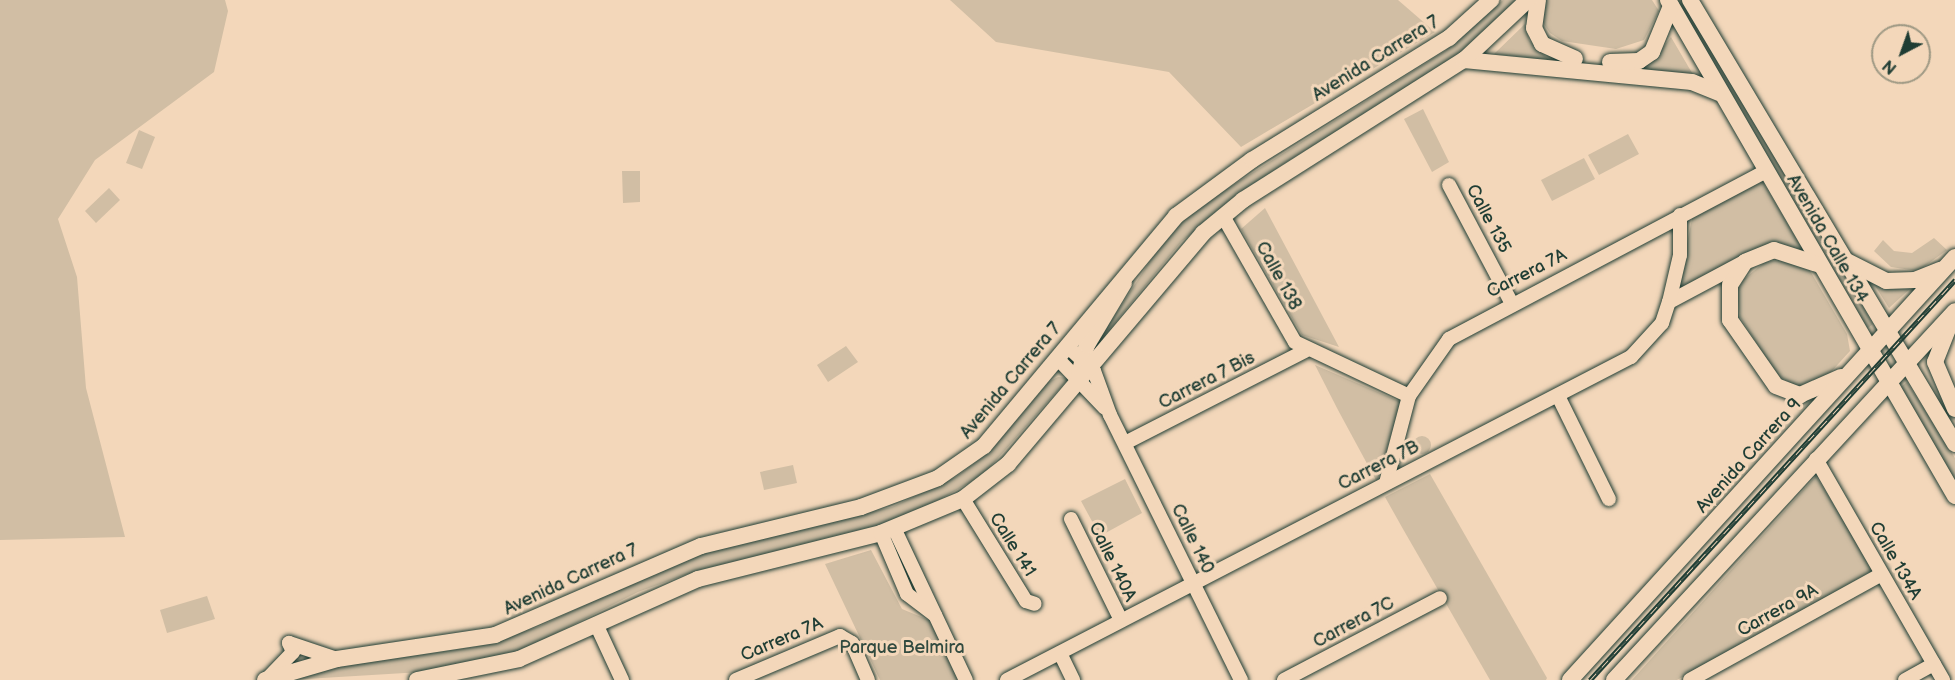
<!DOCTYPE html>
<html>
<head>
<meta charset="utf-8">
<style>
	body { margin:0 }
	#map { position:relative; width:1955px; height:680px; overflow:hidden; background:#f3d7ba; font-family:"Balsamiq Sans",sans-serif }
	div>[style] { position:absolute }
	.green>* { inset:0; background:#d1bea4 }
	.round { border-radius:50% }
	.roads { filter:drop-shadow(0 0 2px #1f3d34) drop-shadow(0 0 2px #1f3d34) }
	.minor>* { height:14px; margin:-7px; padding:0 7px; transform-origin:7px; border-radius:7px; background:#f3d7ba }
	.major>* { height:16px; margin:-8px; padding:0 8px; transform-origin:8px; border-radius:8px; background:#f3d7ba }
	.rail>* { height:5px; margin-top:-2.5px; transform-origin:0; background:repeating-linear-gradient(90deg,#f3d7ba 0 9px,#1f3d34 0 18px); box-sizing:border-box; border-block:2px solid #1f3d34 }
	span { translate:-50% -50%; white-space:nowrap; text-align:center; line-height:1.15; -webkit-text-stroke:6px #f3d7ba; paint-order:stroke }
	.street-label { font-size:18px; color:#1f3d34 }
	.park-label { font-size:18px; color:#314a3f }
	.north { position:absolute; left:1871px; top:24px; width:60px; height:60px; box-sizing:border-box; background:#f3d7ba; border:2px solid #9e9984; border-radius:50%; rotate:221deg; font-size:16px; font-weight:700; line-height:24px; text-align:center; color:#1f3d34 }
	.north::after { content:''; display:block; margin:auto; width:21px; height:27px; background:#1f3d34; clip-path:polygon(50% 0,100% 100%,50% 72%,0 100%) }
</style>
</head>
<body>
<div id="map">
	<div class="green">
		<div style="clip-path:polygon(0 0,225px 0,228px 11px,214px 72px,95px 160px,58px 219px,77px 277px,86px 388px,125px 537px,0 540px)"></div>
		<div style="clip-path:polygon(950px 0,1398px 0,1435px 32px,1241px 147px,1169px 72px,996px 42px)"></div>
		<div style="clip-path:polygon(1503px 0,1522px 0,1468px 50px,1280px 166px,1182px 241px,1091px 352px,1167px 235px,1203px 204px,1445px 51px)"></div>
		<div style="clip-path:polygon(1546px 0,1652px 0,1659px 11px,1644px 40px,1616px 49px,1562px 41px,1550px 33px,1542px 21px)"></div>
		<div style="clip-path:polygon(1672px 0,1684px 0,1873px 324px,1864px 331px)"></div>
		<div style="clip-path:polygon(1525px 24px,1529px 40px,1549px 60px,1494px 54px)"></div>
		<div style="clip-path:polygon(1671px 37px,1695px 78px,1632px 68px,1654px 59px)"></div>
		<div style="clip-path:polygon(1423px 109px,1449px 162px,1432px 172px,1404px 119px)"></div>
		<div style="clip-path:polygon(139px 130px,155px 137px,142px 169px,126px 163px)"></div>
		<div style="clip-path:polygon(1628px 134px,1639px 154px,1599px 175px,1588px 155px)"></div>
		<div style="clip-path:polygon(1584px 158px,1595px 179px,1552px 201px,1541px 180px)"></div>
		<div style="clip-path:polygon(622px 171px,640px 171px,640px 202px,623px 203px)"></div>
		<div style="clip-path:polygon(1761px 179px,1803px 250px,1773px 243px,1677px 293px,1693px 214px)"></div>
		<div style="clip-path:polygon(109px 188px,120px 200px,96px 223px,85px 211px)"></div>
		<div style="clip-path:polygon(1265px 208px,1339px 347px,1302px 335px,1241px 229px)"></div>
		<div style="clip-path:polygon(1934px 238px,1947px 250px,1918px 271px,1891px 267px,1874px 251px,1883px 240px,1894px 251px,1912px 253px)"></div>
		<div style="clip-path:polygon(1779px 260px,1809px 269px,1847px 334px,1850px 351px,1820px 384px,1797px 387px,1777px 375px,1740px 317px,1737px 291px,1744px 279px,1765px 262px)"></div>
		<div style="clip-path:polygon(1874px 284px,1880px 286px,1913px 286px,1889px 308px)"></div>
		<div style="clip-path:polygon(846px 346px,858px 362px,828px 382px,817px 365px)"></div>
		<div style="clip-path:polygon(1315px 365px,1401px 402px,1377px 482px,1338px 410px)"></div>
		<div style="clip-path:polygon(1058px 377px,1069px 378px,983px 475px,921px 510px,872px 528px,696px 571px,638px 592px,523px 650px,438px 671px,289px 680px,326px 668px,475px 647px,538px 627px,694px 554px,892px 507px,956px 477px,980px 459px,1044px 384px)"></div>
		<div style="clip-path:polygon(1907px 382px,1955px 458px,1955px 488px,1895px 392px)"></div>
		<div class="round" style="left:1413px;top:436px;width:18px;height:18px"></div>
		<div style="clip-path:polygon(793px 465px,797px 483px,764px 490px,760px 472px)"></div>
		<div style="clip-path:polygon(1430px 474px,1547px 678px,1546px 680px,1490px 680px,1403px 529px,1385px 497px)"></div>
		<div style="clip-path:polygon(1816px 476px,1874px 570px,1677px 680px,1632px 680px)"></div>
		<div style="clip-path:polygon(1125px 479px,1142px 513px,1100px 536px,1081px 501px)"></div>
		<div style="clip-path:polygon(871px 550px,902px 609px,931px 621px,960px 680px,880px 680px,825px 564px)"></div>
		<div style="clip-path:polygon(207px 596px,215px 619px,167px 633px,160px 610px)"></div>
	</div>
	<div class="roads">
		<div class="minor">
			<div style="left:1449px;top:185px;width:132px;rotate:62.1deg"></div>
			<div style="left:1223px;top:216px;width:145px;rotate:60.3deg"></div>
			<div style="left:1295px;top:342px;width:126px;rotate:25.3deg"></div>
			<div style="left:1669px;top:302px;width:85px;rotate:-28.1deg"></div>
			<div style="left:1067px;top:346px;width:37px;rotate:43deg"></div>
			<div style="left:1094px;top:371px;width:47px;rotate:70deg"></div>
			<div style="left:1110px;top:415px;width:296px;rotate:63.7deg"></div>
			<div style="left:1057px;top:358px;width:69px;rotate:46.2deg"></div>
			<div style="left:1558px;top:396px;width:115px;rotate:63.7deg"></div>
			<div style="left:1125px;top:443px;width:202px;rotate:-27.1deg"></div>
			<div style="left:1816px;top:459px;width:255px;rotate:60.1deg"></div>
			<div style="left:1386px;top:483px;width:90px;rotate:-75.2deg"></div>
			<div style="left:1409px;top:396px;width:70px;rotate:-54.9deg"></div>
			<div style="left:1449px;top:339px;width:359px;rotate:-27.9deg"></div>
			<div style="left:963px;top:499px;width:120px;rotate:58.3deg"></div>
			<div style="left:1026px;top:601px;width:9px;rotate:18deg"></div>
			<div style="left:1071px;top:519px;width:113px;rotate:63.7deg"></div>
			<div style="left:894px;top:528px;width:168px;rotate:64.7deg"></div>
			<div style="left:881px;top:533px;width:66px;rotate:66.9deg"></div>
			<div style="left:907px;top:594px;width:35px;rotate:37deg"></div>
			<div style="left:596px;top:624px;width:62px;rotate:65.1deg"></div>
			<div style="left:289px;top:643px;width:51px;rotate:18.4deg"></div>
			<div style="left:1060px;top:653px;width:30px;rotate:64deg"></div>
			<div style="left:268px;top:678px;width:36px;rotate:-46deg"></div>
			<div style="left:293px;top:652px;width:10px;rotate:-114deg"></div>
			<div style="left:736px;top:680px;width:113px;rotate:-22.9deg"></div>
			<div style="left:840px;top:636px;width:14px;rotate:30deg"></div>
			<div style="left:852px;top:643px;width:40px;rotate:66.6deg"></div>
			<div style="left:1007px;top:680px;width:703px;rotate:-27.37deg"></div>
			<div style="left:1631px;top:357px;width:46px;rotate:-47.6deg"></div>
			<div style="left:1662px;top:323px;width:22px;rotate:-72deg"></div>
			<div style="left:1669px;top:302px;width:48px;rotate:-76.8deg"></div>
			<div style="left:1680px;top:255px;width:40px;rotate:-90deg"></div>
			<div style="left:1284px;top:680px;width:176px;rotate:-27.7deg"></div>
			<div style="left:1690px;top:680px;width:219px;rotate:-28.9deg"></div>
			<div style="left:1905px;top:680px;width:33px;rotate:-29deg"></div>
		</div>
		<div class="major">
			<div style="left:1538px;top:0;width:28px;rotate:98deg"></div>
			<div style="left:1534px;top:28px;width:18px;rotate:63deg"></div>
			<div style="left:1542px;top:44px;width:36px;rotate:24deg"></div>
			<div style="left:1668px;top:0;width:573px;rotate:59.95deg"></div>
			<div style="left:1690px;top:0;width:517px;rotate:59.17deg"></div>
			<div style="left:1464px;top:60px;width:229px;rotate:5.5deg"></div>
			<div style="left:1692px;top:82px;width:32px;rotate:22deg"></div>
			<div style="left:1610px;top:62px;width:29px;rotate:-2deg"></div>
			<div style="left:1639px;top:61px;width:16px;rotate:-35deg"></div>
			<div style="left:1652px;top:52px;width:50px;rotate:-67.6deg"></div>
			<div style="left:1845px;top:260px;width:46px;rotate:27.1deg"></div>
			<div style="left:1886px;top:281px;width:29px;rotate:-2deg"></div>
			<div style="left:1915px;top:280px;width:27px;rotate:-22deg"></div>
			<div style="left:1820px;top:265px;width:48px;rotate:-161.9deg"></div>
			<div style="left:1774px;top:250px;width:31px;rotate:158deg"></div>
			<div style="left:1745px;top:262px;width:27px;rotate:123deg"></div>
			<div style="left:1730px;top:285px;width:35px;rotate:90deg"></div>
			<div style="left:1730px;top:320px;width:80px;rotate:55.1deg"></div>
			<div style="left:1776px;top:386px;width:26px;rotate:21deg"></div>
			<div style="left:1800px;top:395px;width:45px;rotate:-23.7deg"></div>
			<div style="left:1950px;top:324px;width:41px;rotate:111.5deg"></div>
			<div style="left:1935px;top:362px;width:51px;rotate:66.9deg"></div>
			<div style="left:1079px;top:374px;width:30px;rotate:-75deg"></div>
			<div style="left:1087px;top:345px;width:72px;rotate:-59.2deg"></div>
			<div style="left:265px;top:680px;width:75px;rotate:-16.3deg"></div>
			<div style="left:337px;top:659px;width:160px;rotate:-8.6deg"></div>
			<div style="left:495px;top:635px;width:224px;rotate:-23.4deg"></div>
			<div style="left:701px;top:546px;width:165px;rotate:-13.7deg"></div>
			<div style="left:861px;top:507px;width:82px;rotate:-20.6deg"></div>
			<div style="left:938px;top:478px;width:56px;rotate:-34.8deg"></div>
			<div style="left:984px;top:446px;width:300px;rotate:-50.1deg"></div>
			<div style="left:1176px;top:216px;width:94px;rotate:-36.4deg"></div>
			<div style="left:1252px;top:160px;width:232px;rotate:-31.8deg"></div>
			<div style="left:1449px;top:38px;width:57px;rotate:-42.1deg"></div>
			<div style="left:417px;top:680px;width:104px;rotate:-11.6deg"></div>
			<div style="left:519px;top:659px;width:196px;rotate:-24.1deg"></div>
			<div style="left:698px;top:579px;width:189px;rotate:-14.1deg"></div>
			<div style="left:881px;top:533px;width:89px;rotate:-22.5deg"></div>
			<div style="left:963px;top:499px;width:57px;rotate:-37.9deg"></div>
			<div style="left:1008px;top:464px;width:302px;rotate:-49.8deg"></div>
			<div style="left:1203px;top:233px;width:52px;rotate:-39.5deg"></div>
			<div style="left:1243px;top:200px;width:262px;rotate:-32.4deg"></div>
			<div style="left:1464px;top:60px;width:88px;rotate:-43.2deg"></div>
			<div style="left:1570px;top:680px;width:572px;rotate:-47.69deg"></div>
			<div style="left:1614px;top:680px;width:502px;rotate:-47.26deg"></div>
		</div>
	</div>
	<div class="rail">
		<div style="left:1590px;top:680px;width:542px;rotate:-47.62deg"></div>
	</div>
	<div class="street-label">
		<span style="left:1376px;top:59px;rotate:-32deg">Avenida Carrera 7</span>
		<span style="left:1488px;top:219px;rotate:62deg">Calle 135</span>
		<span style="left:1827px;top:239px;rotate:60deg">Avenida Calle 134</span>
		<span style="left:1527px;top:274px;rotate:-27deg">Carrera 7A</span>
		<span style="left:1278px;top:276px;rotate:61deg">Calle 138</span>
		<span style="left:1011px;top:381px;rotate:-50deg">Avenida Carrera 7</span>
		<span style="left:1207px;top:381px;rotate:-27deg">Carrera 7 Bis</span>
		<span style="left:1749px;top:456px;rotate:-48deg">Avenida Carrera 9</span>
		<span style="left:1379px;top:466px;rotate:-27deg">Carrera 7B</span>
		<span style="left:1192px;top:539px;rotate:64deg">Calle 140</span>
		<span style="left:1012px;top:545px;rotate:58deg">Calle 141</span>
		<span style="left:1895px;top:561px;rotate:60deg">Calle 134A</span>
		<span style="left:1112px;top:562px;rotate:64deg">Calle 140A</span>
		<span style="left:571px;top:580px;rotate:-25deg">Avenida Carrera 7</span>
		<span style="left:1778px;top:611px;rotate:-29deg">Carrera 9A</span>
		<span style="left:1354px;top:623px;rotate:-28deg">Carrera 7C</span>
		<span style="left:782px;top:640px;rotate:-23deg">Carrera 7A</span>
	</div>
	<div class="park-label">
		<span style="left:902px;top:648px">Parque Belmira</span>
	</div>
	<div class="north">N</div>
</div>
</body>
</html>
